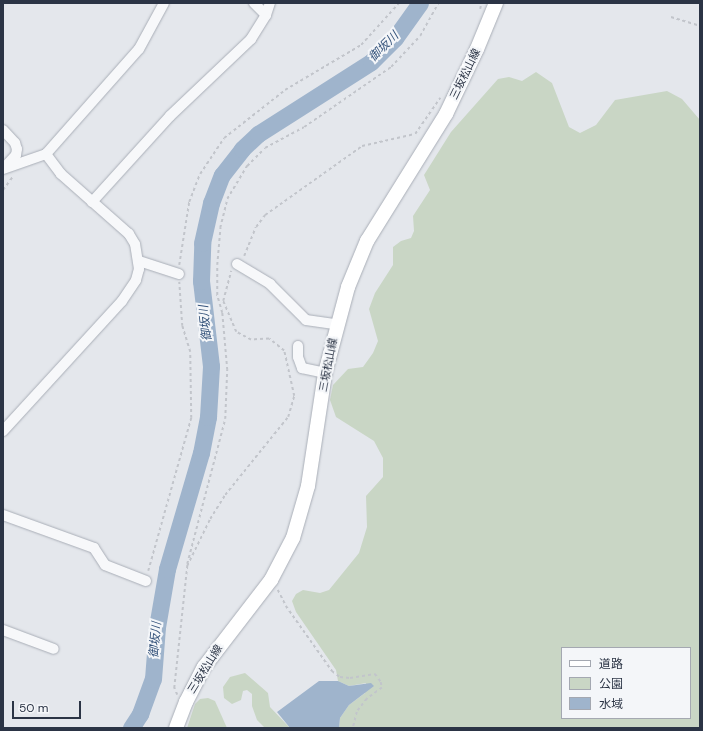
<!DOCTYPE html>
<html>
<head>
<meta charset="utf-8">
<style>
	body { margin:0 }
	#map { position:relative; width:703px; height:731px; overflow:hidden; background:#e4e7ec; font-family:"DM Sans","Noto Sans JP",sans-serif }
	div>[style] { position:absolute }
	.green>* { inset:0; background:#c9d6c5 }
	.water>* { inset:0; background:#9fb4cc }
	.river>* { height:17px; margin:-8.5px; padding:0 8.5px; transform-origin:8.5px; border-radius:8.5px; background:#9fb4cc }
	.path>* { height:1.5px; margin-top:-0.75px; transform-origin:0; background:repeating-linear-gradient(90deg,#c2c5cb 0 3px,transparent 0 6px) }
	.roads { filter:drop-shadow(0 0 1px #a9aeb7) drop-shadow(0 0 1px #a9aeb7) }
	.minor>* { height:10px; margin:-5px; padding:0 5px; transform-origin:5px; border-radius:5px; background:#f7f8fa }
	.secondary>* { height:14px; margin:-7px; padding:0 7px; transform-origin:7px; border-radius:7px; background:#fff }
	span { translate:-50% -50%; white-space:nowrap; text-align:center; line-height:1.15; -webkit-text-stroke:4px #f4f6f9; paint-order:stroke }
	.street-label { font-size:11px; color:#2b3445 }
	.water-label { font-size:12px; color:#34527a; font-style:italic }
	.frame { position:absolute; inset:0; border:4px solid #2b3445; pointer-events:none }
	.legend { position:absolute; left:561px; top:647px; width:130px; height:72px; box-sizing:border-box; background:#f4f6f9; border:1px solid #a4a8b1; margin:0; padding:5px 7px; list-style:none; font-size:12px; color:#2b3445 }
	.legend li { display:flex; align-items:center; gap:8px; height:20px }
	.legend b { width:20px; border:1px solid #a4a8b1 }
	.scale { position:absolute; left:12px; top:701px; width:69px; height:18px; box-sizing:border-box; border:2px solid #2b3445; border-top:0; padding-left:5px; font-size:12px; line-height:14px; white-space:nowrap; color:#2b3445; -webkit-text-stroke:3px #f4f6f9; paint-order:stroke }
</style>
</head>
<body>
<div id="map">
	<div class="green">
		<div style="clip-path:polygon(evenodd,536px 72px,552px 83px,569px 127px,580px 133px,596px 125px,615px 100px,667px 91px,682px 99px,700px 120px,700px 728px,339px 728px,340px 718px,349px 705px,365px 693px,366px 683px,349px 686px,338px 681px,336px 670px,296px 612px,292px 601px,296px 594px,303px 590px,320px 593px,329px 590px,359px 553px,367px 527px,366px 496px,383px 477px,383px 458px,374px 441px,336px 417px,330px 400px,333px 385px,348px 369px,363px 367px,373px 353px,378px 341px,369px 309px,375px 293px,393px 265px,393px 247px,401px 241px,411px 238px,414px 231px,413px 216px,430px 190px,424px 175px,451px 132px,498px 79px,509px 77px,522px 81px,536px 72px,562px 648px,690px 648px,690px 718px,562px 718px,562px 648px)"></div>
		<div style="clip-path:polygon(245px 673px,268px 693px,270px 707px,290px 728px,265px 728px,257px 720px,252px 706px,252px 694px,247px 690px,243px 691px,241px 700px,232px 704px,224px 698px,223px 687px,230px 677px)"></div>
		<div style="clip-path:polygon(208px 698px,215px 701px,227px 728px,187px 728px,195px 704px,200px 699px)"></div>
	</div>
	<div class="water">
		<div style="clip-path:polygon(319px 681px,338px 681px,349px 686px,371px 683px,374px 686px,349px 705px,340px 718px,339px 728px,290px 728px,277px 712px)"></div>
	</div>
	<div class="river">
		<div style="left:131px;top:728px;width:17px;rotate:-57deg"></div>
		<div style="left:140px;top:714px;width:37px;rotate:-70deg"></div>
		<div style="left:153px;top:679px;width:52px;rotate:-85.6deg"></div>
		<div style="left:157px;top:627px;width:59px;rotate:-80.2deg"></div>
		<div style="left:167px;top:569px;width:121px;rotate:-73.7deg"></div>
		<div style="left:201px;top:453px;width:37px;rotate:-79deg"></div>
		<div style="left:208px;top:417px;width:51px;rotate:-86.6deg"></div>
		<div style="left:211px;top:366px;width:86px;rotate:-96.7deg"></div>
		<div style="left:201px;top:281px;width:38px;rotate:-88deg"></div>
		<div style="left:202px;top:243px;width:41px;rotate:-77.3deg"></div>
		<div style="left:211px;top:203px;width:30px;rotate:-69deg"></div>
		<div style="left:222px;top:175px;width:33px;rotate:-52deg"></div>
		<div style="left:242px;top:149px;width:22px;rotate:-43deg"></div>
		<div style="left:258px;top:134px;width:134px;rotate:-32.5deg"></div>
		<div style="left:371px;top:62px;width:34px;rotate:-45deg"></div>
		<div style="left:395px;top:38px;width:43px;rotate:-54.5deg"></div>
	</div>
	<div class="path">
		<div style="left:480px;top:9px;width:6px;rotate:-81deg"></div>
		<div style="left:671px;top:17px;width:30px;rotate:17deg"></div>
		<div style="left:3px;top:190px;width:17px;rotate:-54deg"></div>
		<div style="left:244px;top:256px;width:31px;rotate:-68deg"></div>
		<div style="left:256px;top:227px;width:15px;rotate:-53deg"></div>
		<div style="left:265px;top:215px;width:119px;rotate:-35.4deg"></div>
		<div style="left:362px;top:146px;width:54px;rotate:-12.8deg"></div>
		<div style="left:415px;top:134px;width:44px;rotate:-55.2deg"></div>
		<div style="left:179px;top:265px;width:64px;rotate:-81deg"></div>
		<div style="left:189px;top:202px;width:30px;rotate:-69deg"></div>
		<div style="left:200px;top:174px;width:43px;rotate:-56.3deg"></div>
		<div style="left:224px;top:138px;width:78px;rotate:-38.2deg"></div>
		<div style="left:285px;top:90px;width:88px;rotate:-30.6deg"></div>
		<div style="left:361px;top:45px;width:57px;rotate:-47.9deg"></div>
		<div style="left:187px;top:564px;width:150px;rotate:-75.3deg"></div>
		<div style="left:225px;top:419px;width:49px;rotate:-87.7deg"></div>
		<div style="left:227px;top:370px;width:57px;rotate:-95deg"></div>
		<div style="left:222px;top:313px;width:19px;rotate:-106deg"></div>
		<div style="left:217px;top:295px;width:30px;rotate:-90deg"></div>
		<div style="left:217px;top:265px;width:37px;rotate:-85deg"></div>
		<div style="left:220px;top:228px;width:30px;rotate:-76deg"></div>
		<div style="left:227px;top:199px;width:39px;rotate:-59deg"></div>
		<div style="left:247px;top:166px;width:25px;rotate:-45deg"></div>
		<div style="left:265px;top:148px;width:44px;rotate:-28.3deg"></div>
		<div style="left:304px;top:127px;width:106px;rotate:-34.6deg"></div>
		<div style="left:391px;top:67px;width:42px;rotate:-46.9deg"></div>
		<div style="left:420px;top:36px;width:38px;rotate:-61deg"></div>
		<div style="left:148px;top:571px;width:159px;rotate:-74.3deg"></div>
		<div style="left:191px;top:418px;width:66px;rotate:-90.9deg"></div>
		<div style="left:190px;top:352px;width:27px;rotate:-107deg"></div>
		<div style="left:182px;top:326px;width:44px;rotate:-93.9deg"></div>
		<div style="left:278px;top:590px;width:18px;rotate:63deg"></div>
		<div style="left:286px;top:606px;width:80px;rotate:54.7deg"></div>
		<div style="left:332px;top:671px;width:10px;rotate:37deg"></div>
		<div style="left:340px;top:677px;width:10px;rotate:6deg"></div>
		<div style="left:350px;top:678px;width:25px;rotate:-9deg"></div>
		<div style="left:375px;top:674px;width:10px;rotate:53deg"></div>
		<div style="left:381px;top:682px;width:6px;rotate:81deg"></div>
		<div style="left:382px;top:688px;width:19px;rotate:144deg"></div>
		<div style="left:367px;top:699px;width:16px;rotate:128deg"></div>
		<div style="left:357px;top:712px;width:16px;rotate:104deg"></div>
		<div style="left:177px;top:695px;width:8px;rotate:-113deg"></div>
		<div style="left:174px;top:688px;width:123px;rotate:-83.9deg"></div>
		<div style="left:187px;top:566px;width:52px;rotate:-63.9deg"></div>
		<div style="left:210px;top:519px;width:28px;rotate:-58deg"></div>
		<div style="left:225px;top:495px;width:100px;rotate:-51.1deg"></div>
		<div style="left:288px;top:417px;width:22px;rotate:-74deg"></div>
		<div style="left:294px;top:396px;width:46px;rotate:-102.5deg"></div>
		<div style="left:284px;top:351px;width:19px;rotate:-141deg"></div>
		<div style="left:269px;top:339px;width:18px;rotate:177deg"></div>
		<div style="left:251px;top:340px;width:17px;rotate:-152deg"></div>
		<div style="left:236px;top:332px;width:34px;rotate:-113deg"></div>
		<div style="left:223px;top:301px;width:31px;rotate:-75deg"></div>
	</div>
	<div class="roads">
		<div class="minor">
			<div style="left:266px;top:15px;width:13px;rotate:-72deg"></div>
			<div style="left:3px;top:130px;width:18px;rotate:47deg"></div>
			<div style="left:15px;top:143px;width:6px;rotate:72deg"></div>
			<div style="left:17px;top:149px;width:6px;rotate:99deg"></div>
			<div style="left:16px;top:155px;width:18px;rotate:133deg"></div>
			<div style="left:3px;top:169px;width:46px;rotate:-19.2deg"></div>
			<div style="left:46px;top:154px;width:140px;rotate:-48.5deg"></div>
			<div style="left:139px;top:49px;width:52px;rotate:-61.5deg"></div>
			<div style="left:92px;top:202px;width:116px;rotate:-47.8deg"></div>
			<div style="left:170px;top:116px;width:112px;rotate:-43.5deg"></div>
			<div style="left:251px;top:39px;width:28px;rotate:-58deg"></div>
			<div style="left:266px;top:15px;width:17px;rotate:-135deg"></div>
			<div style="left:139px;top:261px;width:42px;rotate:18deg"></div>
			<div style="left:237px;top:264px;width:39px;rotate:31deg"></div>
			<div style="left:270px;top:284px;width:51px;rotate:45deg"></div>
			<div style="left:306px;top:320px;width:30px;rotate:8deg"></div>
			<div style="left:298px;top:346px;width:11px;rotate:90deg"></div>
			<div style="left:298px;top:357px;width:12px;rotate:70deg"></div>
			<div style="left:302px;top:368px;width:24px;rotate:12deg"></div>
			<div style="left:3px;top:431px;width:176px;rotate:-47.5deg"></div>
			<div style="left:122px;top:301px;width:25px;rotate:-56deg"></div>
			<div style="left:136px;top:280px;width:11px;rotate:-75deg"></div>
			<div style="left:139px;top:269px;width:25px;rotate:-99deg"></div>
			<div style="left:135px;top:244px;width:12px;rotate:-121deg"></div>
			<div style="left:129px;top:234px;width:91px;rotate:-138.6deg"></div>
			<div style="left:61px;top:174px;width:25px;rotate:-127deg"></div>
			<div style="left:3px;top:515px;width:97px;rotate:19.9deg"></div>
			<div style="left:94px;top:548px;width:20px;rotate:57deg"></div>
			<div style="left:105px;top:565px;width:44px;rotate:21.3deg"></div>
			<div style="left:3px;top:630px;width:54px;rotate:20.4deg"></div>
		</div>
		<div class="secondary">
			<div style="left:176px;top:728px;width:28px;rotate:-69deg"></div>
			<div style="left:186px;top:702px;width:39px;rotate:-63deg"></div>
			<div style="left:204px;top:667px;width:110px;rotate:-52.4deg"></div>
			<div style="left:271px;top:580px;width:47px;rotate:-62.4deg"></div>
			<div style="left:293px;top:538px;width:54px;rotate:-73.9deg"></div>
			<div style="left:308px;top:486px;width:114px;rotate:-81.4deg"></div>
			<div style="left:325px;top:373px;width:89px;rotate:-75deg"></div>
			<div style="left:348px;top:287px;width:50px;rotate:-67.6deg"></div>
			<div style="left:367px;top:241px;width:150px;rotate:-58.1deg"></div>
			<div style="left:446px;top:114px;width:72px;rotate:-64.5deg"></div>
			<div style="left:477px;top:49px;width:50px;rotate:-67.6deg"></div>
		</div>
	</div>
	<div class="street-label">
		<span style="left:465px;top:74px;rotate:-64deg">三坂松山線</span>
		<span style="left:328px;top:365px;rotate:-79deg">三坂松山線</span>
		<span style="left:205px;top:669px;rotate:-58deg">三坂松山線</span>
	</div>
	<div class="water-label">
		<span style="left:384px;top:47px;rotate:-45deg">御坂川</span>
		<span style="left:206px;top:323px;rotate:-96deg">御坂川</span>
		<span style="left:156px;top:640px;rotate:-85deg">御坂川</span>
	</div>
	<div class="frame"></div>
	<ul class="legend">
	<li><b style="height:5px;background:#fff"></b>道路</li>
	<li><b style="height:11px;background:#c9d6c5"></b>公園</li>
	<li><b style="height:11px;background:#9fb4cc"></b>水域</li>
	</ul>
	<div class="scale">50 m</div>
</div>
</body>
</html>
